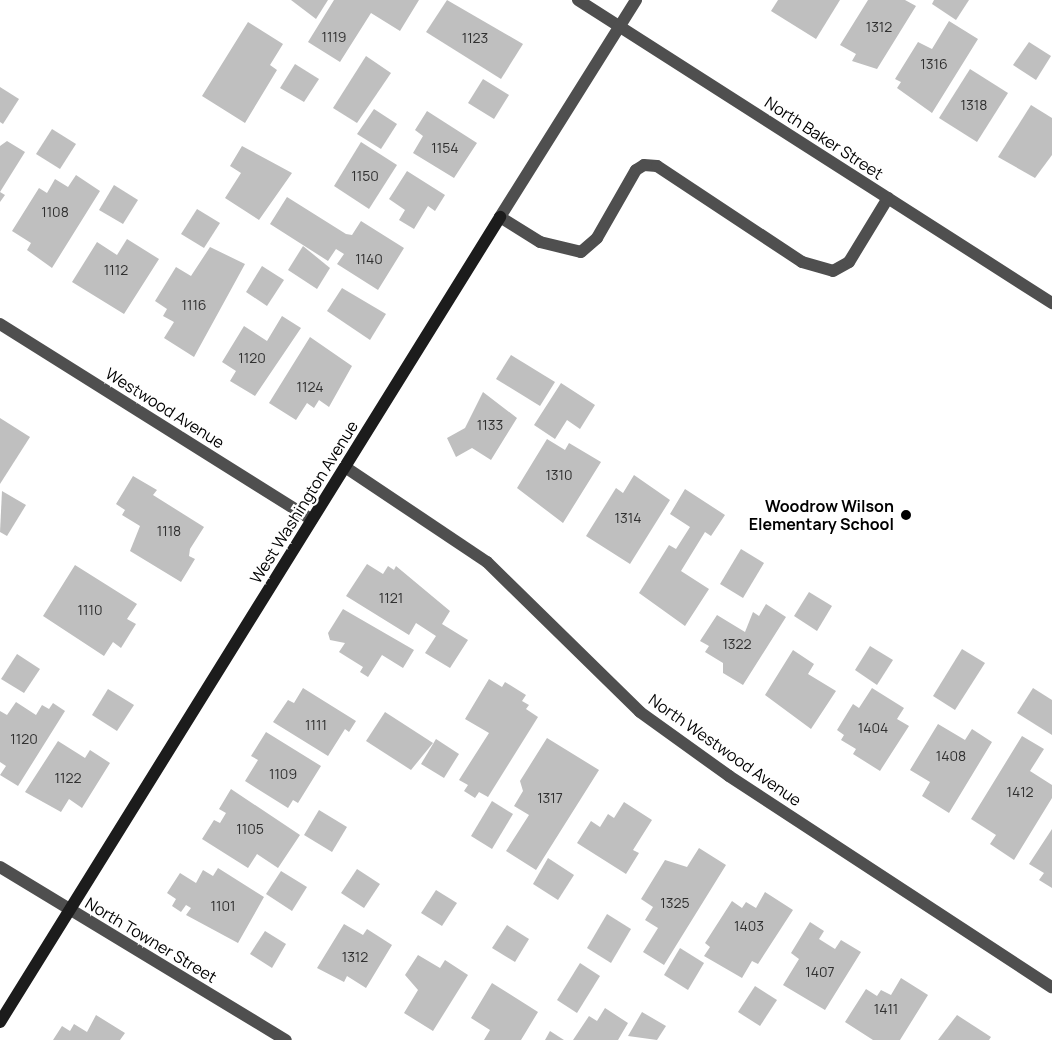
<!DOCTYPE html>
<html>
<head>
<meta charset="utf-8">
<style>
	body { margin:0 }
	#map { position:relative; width:1052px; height:1040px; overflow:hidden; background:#fff; font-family:Manrope,sans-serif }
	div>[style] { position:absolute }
	.building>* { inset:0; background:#bfbfbf }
	.lane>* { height:12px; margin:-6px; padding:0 6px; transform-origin:6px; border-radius:6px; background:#4f4f4f }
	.street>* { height:12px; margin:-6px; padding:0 6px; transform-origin:6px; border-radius:6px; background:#4f4f4f }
	.secondary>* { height:12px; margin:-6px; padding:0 6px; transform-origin:6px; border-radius:6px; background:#1c1c1c }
	.dots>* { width:16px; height:16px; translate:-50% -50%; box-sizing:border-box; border:3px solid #fff; border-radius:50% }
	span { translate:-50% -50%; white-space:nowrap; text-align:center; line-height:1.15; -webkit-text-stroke:4.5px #fff; paint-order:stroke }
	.number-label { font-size:14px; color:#303030 }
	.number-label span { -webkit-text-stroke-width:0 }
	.street-label { font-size:16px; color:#000 }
	.poi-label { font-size:16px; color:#000; font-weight:700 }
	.right { translate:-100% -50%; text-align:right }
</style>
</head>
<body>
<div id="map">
	<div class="building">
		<div style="clip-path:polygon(291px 0,328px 0,316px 19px)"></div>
		<div style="clip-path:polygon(334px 0,419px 0,400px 31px,371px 13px,340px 62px,308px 42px)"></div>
		<div style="clip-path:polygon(447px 0,523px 44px,501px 79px,426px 32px)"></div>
		<div style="clip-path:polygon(778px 0,840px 0,816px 39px,771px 11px)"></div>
		<div style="clip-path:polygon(868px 0,905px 0,916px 6px,877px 69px,852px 61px,856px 54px,840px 45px)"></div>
		<div style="clip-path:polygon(934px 0,969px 0,956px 20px,932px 4px)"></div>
		<div style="clip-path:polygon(949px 21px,978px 39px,932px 113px,897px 88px,901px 82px,895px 79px,918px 42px,932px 49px)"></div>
		<div style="clip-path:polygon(248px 22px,283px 44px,270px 65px,277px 70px,245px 123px,202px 96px)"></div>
		<div style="clip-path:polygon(1029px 42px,1051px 56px,1036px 80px,1013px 65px)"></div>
		<div style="clip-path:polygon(366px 56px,391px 73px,357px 123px,333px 108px)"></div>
		<div style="clip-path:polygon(295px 64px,319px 79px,304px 102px,280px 88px)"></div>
		<div style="clip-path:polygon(970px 69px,1008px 93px,977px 142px,939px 118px)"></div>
		<div style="clip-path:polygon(483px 79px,509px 95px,494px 119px,468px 103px)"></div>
		<div style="clip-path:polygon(0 87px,19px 99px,3px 124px,0 122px)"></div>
		<div style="clip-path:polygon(1031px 105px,1052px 118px,1052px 155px,1035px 178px,998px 157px)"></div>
		<div style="clip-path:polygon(374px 109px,397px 124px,381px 149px,357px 134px)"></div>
		<div style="clip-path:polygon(427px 111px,477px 143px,454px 178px,413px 153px,423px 136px,415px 130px)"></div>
		<div style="clip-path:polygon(52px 129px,76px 144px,60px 169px,36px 154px)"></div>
		<div style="clip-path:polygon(7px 141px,25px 152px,0 192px,5px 195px,0 202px,0 146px)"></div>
		<div style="clip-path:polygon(361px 142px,397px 165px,369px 209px,334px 186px)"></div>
		<div style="clip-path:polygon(242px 146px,292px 173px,259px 220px,225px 198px,241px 173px,230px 166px)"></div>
		<div style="clip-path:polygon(407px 171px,445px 195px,435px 211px,428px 206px,414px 229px,399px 220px,405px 210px,389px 199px)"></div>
		<div style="clip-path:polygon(76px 175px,100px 191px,52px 268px,27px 250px,31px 243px,12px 231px,39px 188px,47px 193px,55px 179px,68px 187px)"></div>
		<div style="clip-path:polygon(114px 185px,138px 200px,123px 224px,99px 210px)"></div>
		<div style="clip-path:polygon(287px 197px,346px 234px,352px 235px,361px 221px,404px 248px,378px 290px,337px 264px,344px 254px,336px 249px,328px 261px,270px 224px)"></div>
		<div style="clip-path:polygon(197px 209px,220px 223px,204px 248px,181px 234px)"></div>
		<div style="clip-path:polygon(127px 239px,159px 259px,124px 314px,72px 282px,97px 242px,117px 255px)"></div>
		<div style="clip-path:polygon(303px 246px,330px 268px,317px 289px,288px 270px)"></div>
		<div style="clip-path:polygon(210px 247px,245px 264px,194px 357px,164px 338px,174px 322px,163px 316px,167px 309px,155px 301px,176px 267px,191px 276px)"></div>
		<div style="clip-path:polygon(262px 266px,284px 280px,267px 306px,246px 292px)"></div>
		<div style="clip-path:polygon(342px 288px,386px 314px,370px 340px,327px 311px)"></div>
		<div style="clip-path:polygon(282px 316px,301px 328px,255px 396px,230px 381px,236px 371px,222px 362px,244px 326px,267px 341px)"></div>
		<div style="clip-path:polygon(310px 337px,352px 366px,329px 407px,319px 400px,314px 408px,307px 403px,296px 420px,269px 403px)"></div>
		<div style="clip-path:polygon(511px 355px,555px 382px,540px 406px,496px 379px)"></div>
		<div style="clip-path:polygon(561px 383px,595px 405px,580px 429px,567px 420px,555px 439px,534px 425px)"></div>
		<div style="clip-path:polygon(483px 392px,517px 418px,491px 460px,472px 448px,456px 457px,447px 438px,465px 428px)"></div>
		<div style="clip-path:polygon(0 418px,30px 437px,0 484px)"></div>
		<div style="clip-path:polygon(547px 439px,565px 450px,569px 443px,601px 462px,563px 523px,517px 488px)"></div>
		<div style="clip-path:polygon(634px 475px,670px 500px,630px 564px,586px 536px,616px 488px,623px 493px)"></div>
		<div style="clip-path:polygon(133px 476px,157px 490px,153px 495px,204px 527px,190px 549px,189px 556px,195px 559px,181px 582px,130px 551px,140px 526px,122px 515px,125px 510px,116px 504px)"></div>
		<div style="clip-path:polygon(685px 489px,725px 515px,711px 536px,705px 532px,681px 571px,709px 589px,685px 626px,639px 593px,669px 545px,676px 549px,690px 527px,670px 514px)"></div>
		<div style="clip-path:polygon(2px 491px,26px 505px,7px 536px,0 532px)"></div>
		<div style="clip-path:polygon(741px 549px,764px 563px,743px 598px,720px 584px)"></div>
		<div style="clip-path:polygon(367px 564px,383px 574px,388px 566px,394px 570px,396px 566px,450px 611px,442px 624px,468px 640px,450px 668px,425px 653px,436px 636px,416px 623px,409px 635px,346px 596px)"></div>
		<div style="clip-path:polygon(75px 565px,137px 604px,127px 619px,136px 624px,121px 648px,113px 642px,104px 656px,43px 616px)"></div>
		<div style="clip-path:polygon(809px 592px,832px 606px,817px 631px,794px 616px)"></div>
		<div style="clip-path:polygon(766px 604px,786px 617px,743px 685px,723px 673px,723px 663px,705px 652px,709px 646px,700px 641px,717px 615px,745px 632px,753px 612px,759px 616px)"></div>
		<div style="clip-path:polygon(343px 609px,414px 650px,403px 668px,382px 655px,368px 677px,360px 672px,363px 667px,339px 652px,345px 643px,330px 640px,328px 633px)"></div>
		<div style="clip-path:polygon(870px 646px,893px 660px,877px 685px,855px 670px)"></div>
		<div style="clip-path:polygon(962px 649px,985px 663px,955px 710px,933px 696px)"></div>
		<div style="clip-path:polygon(793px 650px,814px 664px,808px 674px,836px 691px,811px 729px,765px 695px)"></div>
		<div style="clip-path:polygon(17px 654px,40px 669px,24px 693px,1px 679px)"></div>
		<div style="clip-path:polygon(489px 679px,502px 687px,505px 682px,526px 695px,522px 701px,529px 705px,526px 709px,538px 717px,488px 797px,479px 792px,475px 798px,464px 791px,468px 785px,459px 780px,489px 733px,465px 719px)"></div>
		<div style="clip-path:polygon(303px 688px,356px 721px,349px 732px,345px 729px,328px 756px,273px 722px,288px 700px,294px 703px)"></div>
		<div style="clip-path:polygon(872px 688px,904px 708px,897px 719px,909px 726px,880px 771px,853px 754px,856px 749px,841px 740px,844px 735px,837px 730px,853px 704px,859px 708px)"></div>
		<div style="clip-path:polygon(1033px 688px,1052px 700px,1052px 735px,1017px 713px)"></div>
		<div style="clip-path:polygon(108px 689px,134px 705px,117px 731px,92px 715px)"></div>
		<div style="clip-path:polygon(16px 702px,36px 715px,42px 705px,49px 709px,53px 703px,65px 711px,18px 786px,0 775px,6px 766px,0 762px,0 711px,7px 715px)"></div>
		<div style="clip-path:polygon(385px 712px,433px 743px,411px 770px,366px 741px)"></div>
		<div style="clip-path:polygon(938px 724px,965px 740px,972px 729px,992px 742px,949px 813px,922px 796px,930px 782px,910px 770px)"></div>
		<div style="clip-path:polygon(266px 732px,321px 766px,298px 803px,293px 800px,288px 808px,245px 781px,258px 760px,251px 756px)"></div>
		<div style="clip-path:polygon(1022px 736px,1044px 749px,1030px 771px,1052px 785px,1052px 798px,1014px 860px,990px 844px,996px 835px,971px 819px)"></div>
		<div style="clip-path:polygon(547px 738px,599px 770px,536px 870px,506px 851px,529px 815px,514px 806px,523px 791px,520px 781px)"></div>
		<div style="clip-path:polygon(436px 739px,459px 754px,444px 778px,421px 764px)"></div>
		<div style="clip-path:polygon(58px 741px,85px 758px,90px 750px,110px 763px,82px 808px,69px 799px,61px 812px,25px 792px)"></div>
		<div style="clip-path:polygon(231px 789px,300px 835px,278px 868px,257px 854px,248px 868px,202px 839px,214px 820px,220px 823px,226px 813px,219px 809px)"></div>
		<div style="clip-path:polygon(492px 801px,513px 814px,492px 849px,471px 836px)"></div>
		<div style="clip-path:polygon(624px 802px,652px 820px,633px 850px,639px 853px,626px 874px,577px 843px,591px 821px,600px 827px,608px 814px,614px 818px)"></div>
		<div style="clip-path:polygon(319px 810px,347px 827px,332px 852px,304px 835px)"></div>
		<div style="clip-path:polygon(1052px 829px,1052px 888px,1039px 880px,1044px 873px,1029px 864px)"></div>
		<div style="clip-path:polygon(699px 848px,726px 865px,664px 965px,643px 952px,658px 928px,645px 920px,653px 907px,641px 899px,665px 860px,687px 867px)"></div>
		<div style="clip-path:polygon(548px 858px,574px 875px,558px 900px,533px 884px)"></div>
		<div style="clip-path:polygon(218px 868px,264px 897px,238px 943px,186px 915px,191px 908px,186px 905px,181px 912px,172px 906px,176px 899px,167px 893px,180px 873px,196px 883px,203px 870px,213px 876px)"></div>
		<div style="clip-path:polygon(357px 869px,380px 884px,364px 908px,341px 893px)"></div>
		<div style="clip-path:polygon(281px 871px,307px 887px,292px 911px,266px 894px)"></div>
		<div style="clip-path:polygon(436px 890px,457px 903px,442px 926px,421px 913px)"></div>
		<div style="clip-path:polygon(765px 892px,793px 910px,758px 964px,752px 961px,742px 978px,704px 956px,710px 947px,705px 943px,732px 901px,742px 908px,746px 902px,756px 908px)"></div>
		<div style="clip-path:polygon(607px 914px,631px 929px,611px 963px,587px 948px)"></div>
		<div style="clip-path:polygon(810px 922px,824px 931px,819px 939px,835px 949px,841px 940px,861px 952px,825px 1010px,783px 985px,799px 959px,791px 953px)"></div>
		<div style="clip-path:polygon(344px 924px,363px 935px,367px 929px,392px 945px,366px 988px,347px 976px,344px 982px,317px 968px)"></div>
		<div style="clip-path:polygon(507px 925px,529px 939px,515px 962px,492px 948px)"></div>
		<div style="clip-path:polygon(265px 931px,286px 944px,272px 968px,250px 954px)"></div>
		<div style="clip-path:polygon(680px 948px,704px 963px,688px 990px,664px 975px)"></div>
		<div style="clip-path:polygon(418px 955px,440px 968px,445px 960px,468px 975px,433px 1031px,404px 1013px,418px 990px,405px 975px)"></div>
		<div style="clip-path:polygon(580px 963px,600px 976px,577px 1013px,557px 1000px)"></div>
		<div style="clip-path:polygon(901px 978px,928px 995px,900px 1040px,873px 1040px,845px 1022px,866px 989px,877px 996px,881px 990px,891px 995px)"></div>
		<div style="clip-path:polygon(492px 983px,538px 1012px,521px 1040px,484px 1040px,490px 1030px,471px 1018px)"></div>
		<div style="clip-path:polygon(755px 986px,777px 1000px,760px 1026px,738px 1012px)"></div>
		<div style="clip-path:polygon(605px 1008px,628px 1023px,618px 1040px,573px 1040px,589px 1016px,597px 1021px)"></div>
		<div style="clip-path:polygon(642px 1012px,666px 1026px,657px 1040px,628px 1036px)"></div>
		<div style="clip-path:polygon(96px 1015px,125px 1033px,120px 1040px,53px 1040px,62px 1026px,70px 1031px,74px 1024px,87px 1032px)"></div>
		<div style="clip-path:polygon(957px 1015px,991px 1037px,989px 1040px,938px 1040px)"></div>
		<div style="clip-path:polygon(550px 1031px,564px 1040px,545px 1040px)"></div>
	</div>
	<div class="lane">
		<div style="left:500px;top:217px;width:47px;rotate:32deg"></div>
		<div style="left:540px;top:242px;width:42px;rotate:13.7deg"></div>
		<div style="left:581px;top:252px;width:21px;rotate:-41deg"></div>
		<div style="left:597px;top:238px;width:78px;rotate:-60.2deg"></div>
		<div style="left:636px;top:170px;width:9px;rotate:-32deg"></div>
		<div style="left:644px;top:165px;width:13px;rotate:4deg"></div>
		<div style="left:657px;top:166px;width:174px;rotate:33.5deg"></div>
		<div style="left:802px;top:262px;width:32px;rotate:16deg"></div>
		<div style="left:833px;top:271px;width:18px;rotate:-29deg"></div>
		<div style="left:849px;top:262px;width:75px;rotate:-58.6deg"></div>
	</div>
	<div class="street">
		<div style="left:578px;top:0;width:563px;rotate:32.59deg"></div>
		<div style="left:500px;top:217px;width:256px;rotate:-57.9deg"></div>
		<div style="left:0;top:324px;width:368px;rotate:32.1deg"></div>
		<div style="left:345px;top:467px;width:171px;rotate:33.8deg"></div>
		<div style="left:487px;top:562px;width:214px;rotate:44.4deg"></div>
		<div style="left:640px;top:712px;width:110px;rotate:35.7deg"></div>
		<div style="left:729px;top:776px;width:386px;rotate:33.2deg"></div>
		<div style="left:0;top:867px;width:334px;rotate:31.2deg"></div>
	</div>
	<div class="secondary">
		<div style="left:0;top:1022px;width:948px;rotate:-58.15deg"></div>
	</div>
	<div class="dots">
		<div style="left:906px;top:515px;background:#000"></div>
	</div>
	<div class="number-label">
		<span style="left:879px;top:27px">1312</span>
		<span style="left:334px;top:37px">1119</span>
		<span style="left:475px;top:38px">1123</span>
		<span style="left:934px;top:64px">1316</span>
		<span style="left:974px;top:105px">1318</span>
		<span style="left:445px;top:148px">1154</span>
		<span style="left:365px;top:176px">1150</span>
		<span style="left:55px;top:212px">1108</span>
		<span style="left:369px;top:259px">1140</span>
		<span style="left:116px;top:270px">1112</span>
		<span style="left:194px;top:305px">1116</span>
		<span style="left:252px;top:358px">1120</span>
		<span style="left:310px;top:387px">1124</span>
		<span style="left:490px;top:425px">1133</span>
		<span style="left:559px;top:475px">1310</span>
		<span style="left:628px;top:518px">1314</span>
		<span style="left:169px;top:531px">1118</span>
		<span style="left:391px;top:598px">1121</span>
		<span style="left:90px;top:610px">1110</span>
		<span style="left:737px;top:644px">1322</span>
		<span style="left:316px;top:725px">1111</span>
		<span style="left:873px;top:728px">1404</span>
		<span style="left:24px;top:739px">1120</span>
		<span style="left:951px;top:756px">1408</span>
		<span style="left:283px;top:774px">1109</span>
		<span style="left:68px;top:778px">1122</span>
		<span style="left:1020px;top:792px">1412</span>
		<span style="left:550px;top:798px">1317</span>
		<span style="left:250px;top:829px">1105</span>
		<span style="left:675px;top:903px">1325</span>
		<span style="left:223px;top:906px">1101</span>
		<span style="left:749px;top:926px">1403</span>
		<span style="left:355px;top:957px">1312</span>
		<span style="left:820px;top:972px">1407</span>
		<span style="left:886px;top:1009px">1411</span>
	</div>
	<div class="street-label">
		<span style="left:824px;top:138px;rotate:33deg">North Baker Street</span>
		<span style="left:165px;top:408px;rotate:32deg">Westwood Avenue</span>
		<span style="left:304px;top:502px;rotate:-58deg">West Washington Avenue</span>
		<span style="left:725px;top:750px;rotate:35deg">North Westwood Avenue</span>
		<span style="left:151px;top:940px;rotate:31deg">North Towner Street</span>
	</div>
	<div class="poi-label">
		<span class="right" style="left:894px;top:515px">Woodrow Wilson<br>Elementary School</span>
	</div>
</div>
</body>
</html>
